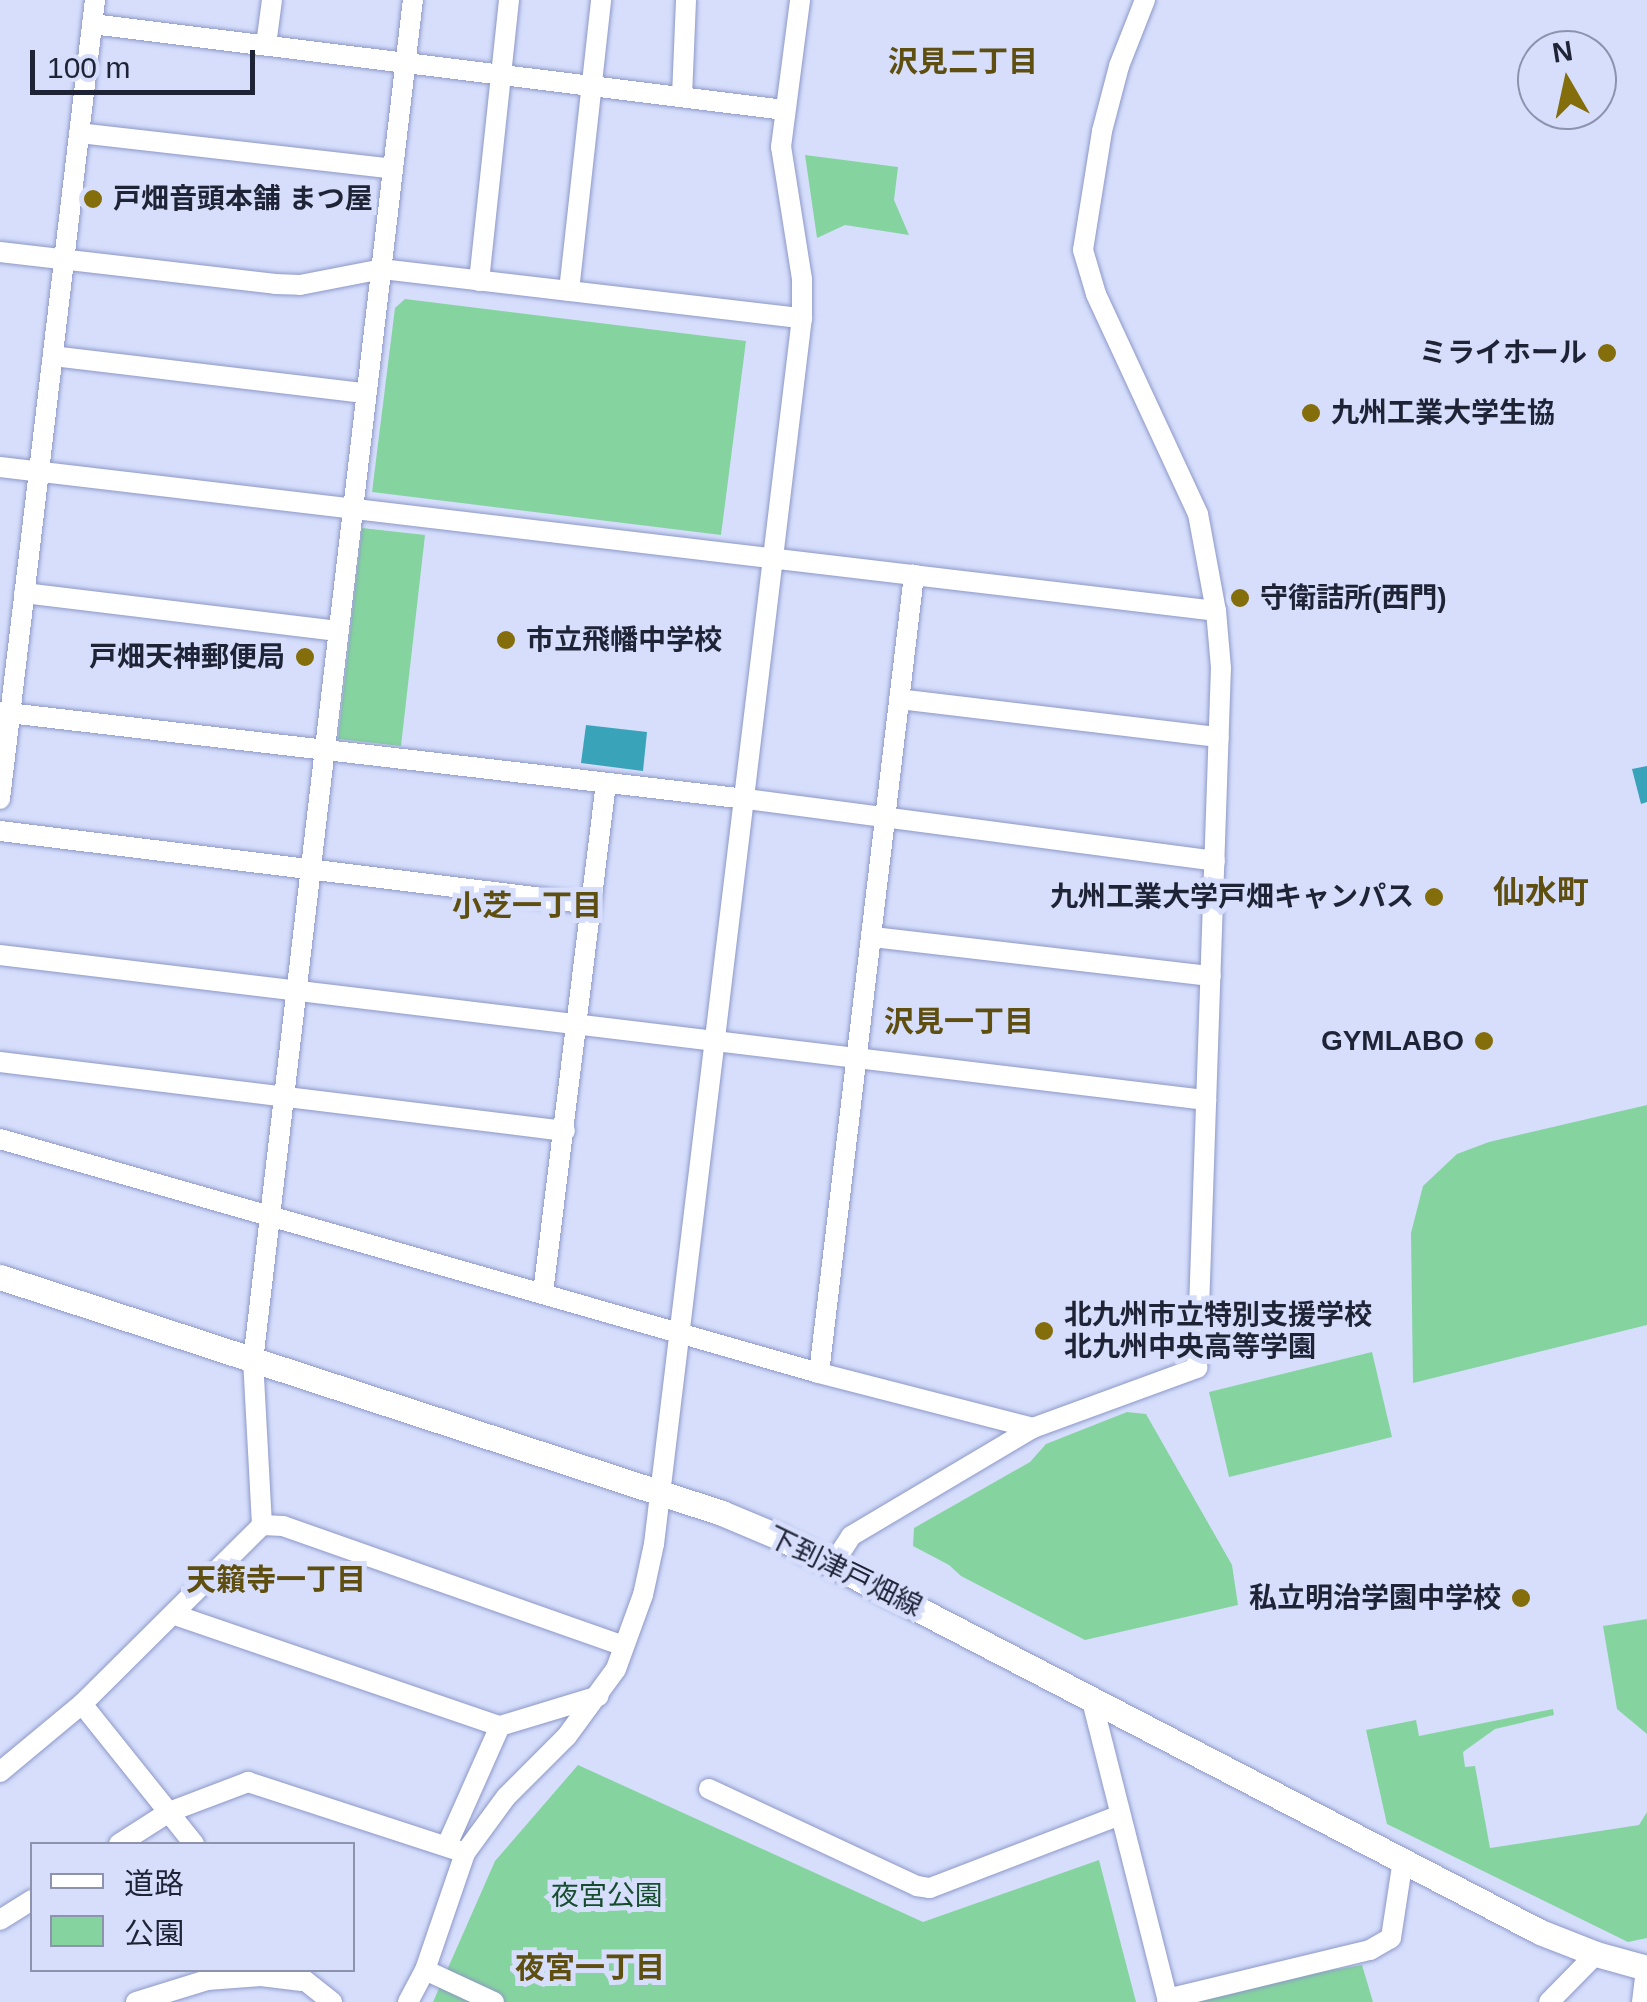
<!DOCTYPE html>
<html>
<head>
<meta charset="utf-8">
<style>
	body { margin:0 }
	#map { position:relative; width:1647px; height:2002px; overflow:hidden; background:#d6defc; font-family:Arial,"Noto Sans JP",sans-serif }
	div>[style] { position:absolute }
	.green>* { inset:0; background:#85d49f }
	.water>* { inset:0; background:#38a3b9 }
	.roads { filter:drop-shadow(0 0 2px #8d98c7) drop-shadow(0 0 2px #8d98c7) }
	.minor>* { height:20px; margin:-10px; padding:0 10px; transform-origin:10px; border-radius:10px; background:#fff }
	.major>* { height:25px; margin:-12.5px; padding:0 12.5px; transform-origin:12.5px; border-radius:12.5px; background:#fff }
	.dots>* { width:28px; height:28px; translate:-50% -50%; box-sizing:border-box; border:5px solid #d6defc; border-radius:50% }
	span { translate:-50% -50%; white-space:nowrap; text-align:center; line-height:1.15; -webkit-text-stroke:10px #d6defc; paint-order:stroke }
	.poi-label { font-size:28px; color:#1f2336; font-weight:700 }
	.left { translate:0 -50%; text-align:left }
	.right { translate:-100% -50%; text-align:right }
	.street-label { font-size:28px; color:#1f2336 }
	.park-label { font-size:28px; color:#164d2d }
	.neighbourhood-label { font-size:30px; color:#5e4e10; font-weight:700 }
	.quarter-label { font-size:32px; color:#5e4e10; font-weight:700 }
	.legend { position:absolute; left:30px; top:1842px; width:325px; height:130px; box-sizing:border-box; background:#d6defc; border:2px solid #8d93ad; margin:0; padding:12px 18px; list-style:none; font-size:30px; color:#1f2336 }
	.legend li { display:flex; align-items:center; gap:20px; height:50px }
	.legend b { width:50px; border:2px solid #8d93ad }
	.north { position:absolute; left:1517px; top:30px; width:100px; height:100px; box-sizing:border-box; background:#d6defc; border:2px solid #8d93ad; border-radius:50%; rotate:351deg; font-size:28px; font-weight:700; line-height:40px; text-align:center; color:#1f2336 }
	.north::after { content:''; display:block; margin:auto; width:35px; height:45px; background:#846d0b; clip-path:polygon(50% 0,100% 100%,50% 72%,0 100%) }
	.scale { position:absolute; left:30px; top:50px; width:225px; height:45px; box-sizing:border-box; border:5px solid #1f2336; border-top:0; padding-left:12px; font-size:30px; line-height:35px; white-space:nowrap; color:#1f2336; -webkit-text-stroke:8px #d6defc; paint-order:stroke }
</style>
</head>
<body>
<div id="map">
	<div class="green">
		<div style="clip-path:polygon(805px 155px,898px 167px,894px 200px,909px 235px,845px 225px,817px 238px)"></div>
		<div style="clip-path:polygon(405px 299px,746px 341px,721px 535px,372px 492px,395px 308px)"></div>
		<div style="clip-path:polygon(362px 528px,425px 535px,401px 746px,338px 739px)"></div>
		<div style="clip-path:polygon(1647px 1105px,1647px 1325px,1413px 1383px,1411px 1233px,1423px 1186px,1457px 1154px,1489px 1142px)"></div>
		<div style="clip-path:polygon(1372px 1352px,1392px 1437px,1229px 1477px,1209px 1392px)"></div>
		<div style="clip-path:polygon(1127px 1412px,1146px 1414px,1232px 1565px,1238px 1605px,1085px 1640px,961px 1576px,949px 1565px,913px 1546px,914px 1528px,1030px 1462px,1046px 1444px)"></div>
		<div style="clip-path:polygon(1647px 1619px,1647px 1734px,1617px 1709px,1603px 1626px)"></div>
		<div style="clip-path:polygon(1553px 1709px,1554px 1715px,1495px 1729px,1463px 1752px,1465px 1767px,1475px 1766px,1490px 1848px,1639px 1825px,1647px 1812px,1647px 1938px,1628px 1942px,1387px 1824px,1366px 1730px,1416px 1720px,1419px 1736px)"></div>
		<div style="clip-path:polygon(578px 1765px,923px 1922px,1099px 1860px,1136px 2002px,433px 2002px,495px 1861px)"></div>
		<div style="clip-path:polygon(1362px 1965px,1373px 2002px,1176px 2002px,1175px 1997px)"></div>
	</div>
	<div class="water">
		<div style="clip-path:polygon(586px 725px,647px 732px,643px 771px,581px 763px)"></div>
		<div style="clip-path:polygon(1647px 766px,1647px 802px,1641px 804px,1632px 769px)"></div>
	</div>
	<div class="roads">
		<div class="minor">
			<div style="left:92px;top:24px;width:697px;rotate:7.08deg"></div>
			<div style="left:266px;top:45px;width:45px;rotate:-82.4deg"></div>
			<div style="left:682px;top:96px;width:96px;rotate:-87.6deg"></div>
			<div style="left:79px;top:133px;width:316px;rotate:6.5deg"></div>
			<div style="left:0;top:252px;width:277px;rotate:6.6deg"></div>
			<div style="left:275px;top:284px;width:25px;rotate:2deg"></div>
			<div style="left:300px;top:285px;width:84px;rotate:-11deg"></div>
			<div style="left:382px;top:269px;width:423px;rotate:6.7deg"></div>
			<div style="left:479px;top:281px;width:283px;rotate:-83.9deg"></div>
			<div style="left:569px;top:291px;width:293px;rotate:-83.7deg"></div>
			<div style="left:53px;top:356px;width:314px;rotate:6.8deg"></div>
			<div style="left:0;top:467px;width:1224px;rotate:6.75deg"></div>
			<div style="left:24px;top:593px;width:316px;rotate:6.9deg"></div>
			<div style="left:899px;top:699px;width:322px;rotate:6.8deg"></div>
			<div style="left:0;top:712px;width:751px;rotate:6.65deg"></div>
			<div style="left:746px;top:799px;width:473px;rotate:7.5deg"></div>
			<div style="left:0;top:799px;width:805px;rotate:-83.22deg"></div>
			<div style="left:0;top:831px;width:595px;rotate:7.04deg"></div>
			<div style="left:873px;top:937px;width:340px;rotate:6.6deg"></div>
			<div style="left:0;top:955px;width:1215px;rotate:6.86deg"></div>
			<div style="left:0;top:1062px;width:569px;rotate:6.96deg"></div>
			<div style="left:0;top:1139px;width:852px;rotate:15.95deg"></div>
			<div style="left:819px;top:1373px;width:221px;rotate:14.4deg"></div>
			<div style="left:543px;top:1293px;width:514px;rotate:-82.96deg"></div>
			<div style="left:819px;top:1373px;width:804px;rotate:-83.21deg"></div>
			<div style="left:262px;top:1525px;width:21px;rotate:3deg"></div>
			<div style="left:283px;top:1526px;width:361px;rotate:19.4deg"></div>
			<div style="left:833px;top:1564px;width:33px;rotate:-57deg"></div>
			<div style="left:851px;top:1536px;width:212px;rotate:-30.7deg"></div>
			<div style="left:1033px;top:1428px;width:175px;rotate:-20.1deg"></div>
			<div style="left:1197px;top:1368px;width:700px;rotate:-88.04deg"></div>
			<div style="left:1221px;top:668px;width:57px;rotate:-95deg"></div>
			<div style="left:1216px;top:611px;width:99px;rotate:-100.5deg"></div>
			<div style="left:1198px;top:514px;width:242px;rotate:-114.9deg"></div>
			<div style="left:1096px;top:294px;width:46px;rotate:-106.5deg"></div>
			<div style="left:1083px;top:250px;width:121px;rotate:-80.9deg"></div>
			<div style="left:1102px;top:131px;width:67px;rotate:-75.3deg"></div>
			<div style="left:1119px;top:66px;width:71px;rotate:-68.5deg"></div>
			<div style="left:175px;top:1615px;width:343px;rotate:18.9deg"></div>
			<div style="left:500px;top:1726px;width:103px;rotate:-16.9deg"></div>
			<div style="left:1091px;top:1697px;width:315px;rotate:75.8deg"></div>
			<div style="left:82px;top:1704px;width:179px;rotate:51.3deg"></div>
			<div style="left:0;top:1772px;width:107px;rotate:-39.7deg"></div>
			<div style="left:82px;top:1704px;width:254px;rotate:-44.8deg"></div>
			<div style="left:262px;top:1525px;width:164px;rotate:-93.1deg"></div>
			<div style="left:253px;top:1361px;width:1370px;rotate:-83.3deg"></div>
			<div style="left:709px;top:1789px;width:230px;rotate:25deg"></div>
			<div style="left:917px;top:1886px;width:13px;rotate:9deg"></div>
			<div style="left:930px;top:1888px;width:201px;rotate:-21deg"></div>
			<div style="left:119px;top:1844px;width:59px;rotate:-32.6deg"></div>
			<div style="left:169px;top:1812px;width:85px;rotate:-20.8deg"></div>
			<div style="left:248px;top:1782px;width:228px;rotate:18.1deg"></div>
			<div style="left:447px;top:1845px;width:130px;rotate:-66deg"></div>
			<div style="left:0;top:1920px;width:38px;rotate:-32deg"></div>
			<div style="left:425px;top:1970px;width:76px;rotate:24.9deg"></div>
			<div style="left:293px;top:1971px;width:50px;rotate:38.5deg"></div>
			<div style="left:1167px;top:1999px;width:209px;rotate:-13.6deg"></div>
			<div style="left:1370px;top:1950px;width:24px;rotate:-30deg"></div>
			<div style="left:1391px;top:1938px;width:79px;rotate:-81.3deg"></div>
			<div style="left:136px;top:2002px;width:74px;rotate:-17.2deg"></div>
			<div style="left:207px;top:1980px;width:54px;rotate:-4.2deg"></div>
			<div style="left:261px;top:1976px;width:41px;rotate:7deg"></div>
			<div style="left:408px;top:2002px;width:36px;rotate:-62deg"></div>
			<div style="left:425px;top:1970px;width:124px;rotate:-71.1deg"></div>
			<div style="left:465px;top:1853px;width:69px;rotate:-53.8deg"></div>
			<div style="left:506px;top:1797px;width:86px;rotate:-45deg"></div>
			<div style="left:567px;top:1736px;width:83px;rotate:-53.8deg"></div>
			<div style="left:616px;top:1669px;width:79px;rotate:-70deg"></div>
			<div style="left:643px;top:1595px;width:52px;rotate:-77.8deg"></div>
			<div style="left:654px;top:1544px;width:1235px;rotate:-83.12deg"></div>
			<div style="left:802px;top:318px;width:39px;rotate:-90deg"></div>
			<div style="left:802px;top:279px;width:134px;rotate:-99deg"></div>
			<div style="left:781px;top:147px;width:148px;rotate:-82.6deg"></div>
			<div style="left:1549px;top:2002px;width:67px;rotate:-45.6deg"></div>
			<div style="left:1642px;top:2002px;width:35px;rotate:-83deg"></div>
		</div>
		<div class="major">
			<div style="left:0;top:1277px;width:760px;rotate:18.1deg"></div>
			<div style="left:722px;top:1513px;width:62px;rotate:22.8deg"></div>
			<div style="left:779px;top:1537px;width:857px;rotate:27.43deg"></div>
			<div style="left:1540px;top:1932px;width:60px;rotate:21.4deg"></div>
			<div style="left:1596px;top:1954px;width:53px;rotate:15.4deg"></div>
		</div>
	</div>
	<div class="dots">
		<div style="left:93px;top:199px;background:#846d0b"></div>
		<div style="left:1607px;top:353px;background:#846d0b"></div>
		<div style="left:1311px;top:413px;background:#846d0b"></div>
		<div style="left:1240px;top:598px;background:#846d0b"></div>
		<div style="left:506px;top:640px;background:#846d0b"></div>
		<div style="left:305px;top:657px;background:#846d0b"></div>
		<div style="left:1434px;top:897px;background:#846d0b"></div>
		<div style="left:1484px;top:1041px;background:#846d0b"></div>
		<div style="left:1044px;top:1331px;background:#846d0b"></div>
		<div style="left:1521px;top:1598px;background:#846d0b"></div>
	</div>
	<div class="poi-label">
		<span class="left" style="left:113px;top:199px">戸畑音頭本舗 まつ屋</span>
		<span class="right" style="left:1587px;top:353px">ミライホール</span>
		<span class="left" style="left:1331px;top:413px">九州工業大学生協</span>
		<span class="left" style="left:1260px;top:598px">守衛詰所(西門)</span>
		<span class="left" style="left:526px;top:640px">市立飛幡中学校</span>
		<span class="right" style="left:285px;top:657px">戸畑天神郵便局</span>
		<span class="right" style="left:1414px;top:897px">九州工業大学戸畑キャンパス</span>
		<span class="right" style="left:1464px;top:1041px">GYMLABO</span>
		<span class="left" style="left:1064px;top:1331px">北九州市立特別支援学校<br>北九州中央高等学園</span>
		<span class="right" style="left:1501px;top:1598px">私立明治学園中学校</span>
	</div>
	<div class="street-label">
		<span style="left:845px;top:1572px;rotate:26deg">下到津戸畑線</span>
	</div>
	<div class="park-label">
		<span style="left:607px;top:1896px">夜宮公園</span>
	</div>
	<div class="neighbourhood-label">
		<span style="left:963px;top:62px">沢見二丁目</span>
		<span style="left:527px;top:906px">小芝一丁目</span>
		<span style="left:959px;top:1022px">沢見一丁目</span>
		<span style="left:276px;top:1580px">天籟寺一丁目</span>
		<span style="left:590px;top:1968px">夜宮一丁目</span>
	</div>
	<div class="quarter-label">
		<span style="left:1541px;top:892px">仙水町</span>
	</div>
	<ul class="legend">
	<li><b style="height:12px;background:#fff"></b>道路</li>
	<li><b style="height:28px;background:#85d49f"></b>公園</li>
	</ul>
	<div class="north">N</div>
	<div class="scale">100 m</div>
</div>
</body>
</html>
